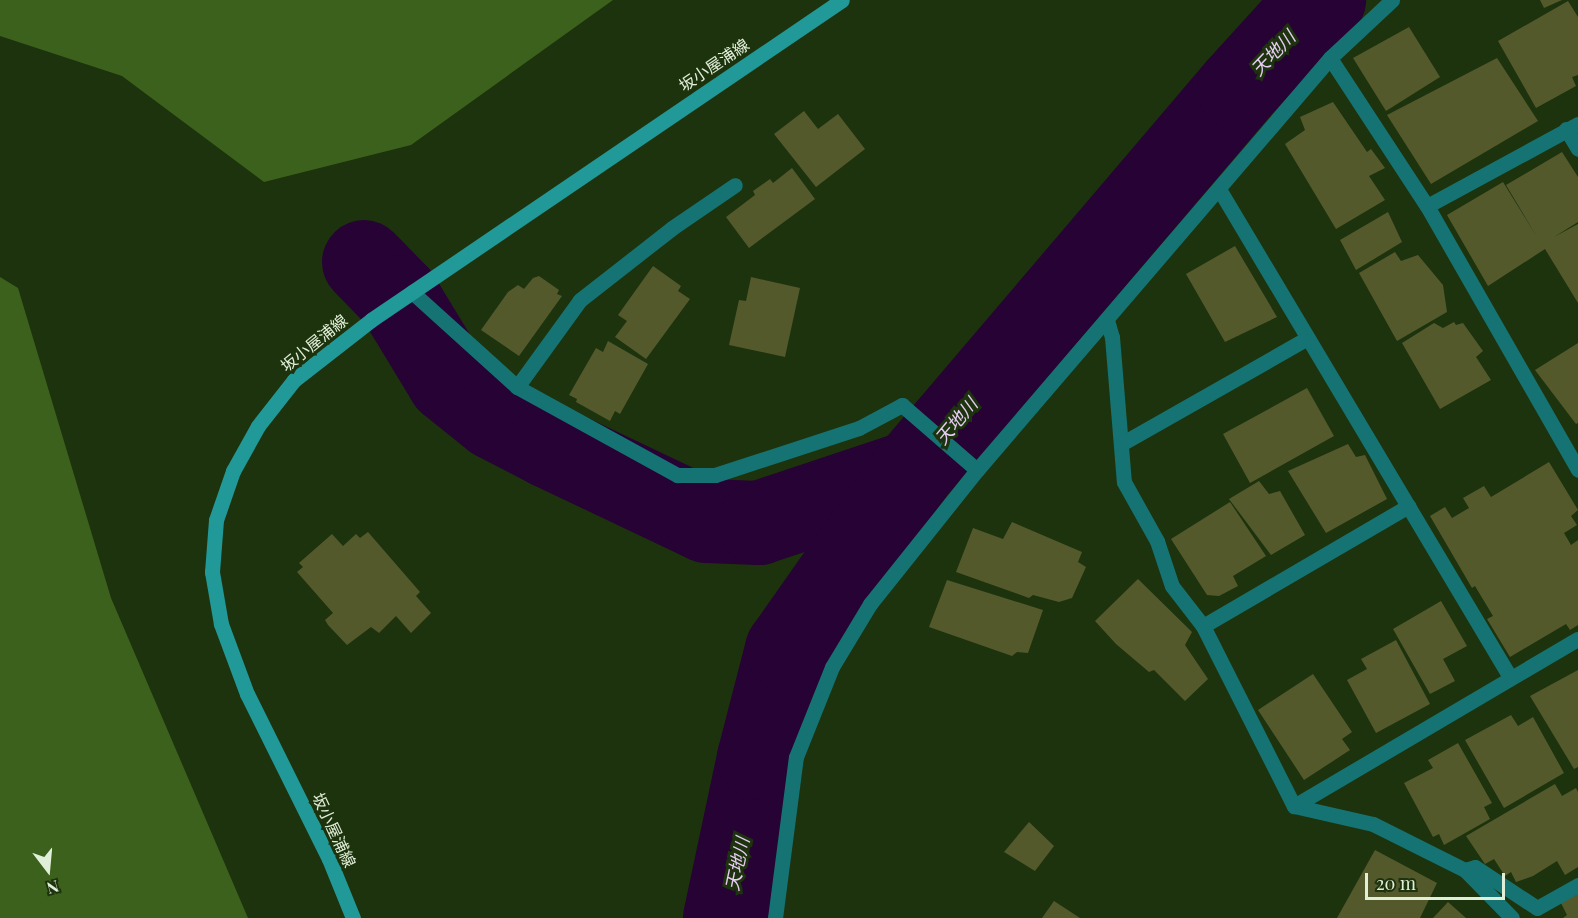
<!DOCTYPE html>
<html>
<head>
<meta charset="utf-8">
<style>
	body { margin:0 }
	#map { position:relative; width:1578px; height:918px; overflow:hidden; background:#1d330d; font-family:"Playfair Display","Noto Sans JP",serif }
	div>[style] { position:absolute }
	.green>* { inset:0; background:#3b611c }
	.river>* { height:84px; margin:-42px; padding:0 42px; transform-origin:42px; border-radius:42px; background:#270235 }
	.building>* { inset:0; background:#54592c }
	.street>* { height:15px; margin:-7.5px; padding:0 7.5px; transform-origin:7.5px; border-radius:7.5px; background:#157473 }
	.secondary>* { height:15px; margin:-7.5px; padding:0 7.5px; transform-origin:7.5px; border-radius:7.5px; background:#219998 }
	span { translate:-50% -50%; white-space:nowrap; text-align:center; line-height:1.15; -webkit-text-stroke:6px #1d330d; paint-order:stroke }
	.street-label { font-size:16px; color:#e1efd9 }
	.water-label { font-size:18px; color:#e7cdf5; font-style:italic }
	.north { position:absolute; left:18px; top:840px; width:60px; height:60px; -webkit-text-stroke:4px #1d330d; paint-order:stroke; rotate:164deg; font-size:16px; font-weight:700; line-height:24px; text-align:center; color:#e1efd9 }
	.north::after { content:''; display:block; margin:auto; width:21px; height:27px; background:#e1efd9; clip-path:polygon(50% 0,100% 100%,50% 72%,0 100%) }
	.scale { position:absolute; left:1365px; top:873px; width:140px; height:27px; box-sizing:border-box; border:3px solid #e1efd9; border-top:0; padding-left:8px; font-size:18px; line-height:21px; white-space:nowrap; color:#e1efd9; -webkit-text-stroke:4px #1d330d; paint-order:stroke }
</style>
</head>
<body>
<div id="map">
	<div class="green">
		<div style="clip-path:polygon(0 0,613px 0,411px 145px,264px 182px,122px 76px,0 36px)"></div>
		<div style="clip-path:polygon(0 277px,18px 288px,111px 598px,248px 918px,0 918px)"></div>
	</div>
	<div class="river">
		<div style="left:364px;top:262px;width:49px;rotate:45.8deg"></div>
		<div style="left:398px;top:297px;width:98px;rotate:58.7deg"></div>
		<div style="left:449px;top:381px;width:59px;rotate:38.8deg"></div>
		<div style="left:495px;top:418px;width:61px;rotate:27.4deg"></div>
		<div style="left:549px;top:446px;width:175px;rotate:25.4deg"></div>
		<div style="left:707px;top:521px;width:52px;rotate:2.2deg"></div>
		<div style="left:759px;top:523px;width:161px;rotate:-18.4deg"></div>
		<div style="left:725px;top:918px;width:164px;rotate:-78deg"></div>
		<div style="left:759px;top:758px;width:112px;rotate:-75.5deg"></div>
		<div style="left:787px;top:650px;width:218px;rotate:-54.9deg"></div>
		<div style="left:912px;top:472px;width:504px;rotate:-49.58deg"></div>
		<div style="left:1239px;top:88px;width:91px;rotate:-47.7deg"></div>
		<div style="left:1300px;top:21px;width:32px;rotate:-41deg"></div>
	</div>
	<div class="building">
		<div style="clip-path:polygon(1540px 0,1562px 0,1544px 8px)"></div>
		<div style="clip-path:polygon(1568px 1px,1578px 17px,1578px 75px,1572px 77px,1576px 86px,1536px 108px,1498px 41px)"></div>
		<div style="clip-path:polygon(1409px 27px,1440px 77px,1386px 111px,1353px 58px)"></div>
		<div style="clip-path:polygon(1497px 58px,1538px 121px,1431px 184px,1387px 115px)"></div>
		<div style="clip-path:polygon(1333px 102px,1367px 152px,1371px 149px,1385px 168px,1369px 176px,1385px 200px,1336px 229px,1285px 144px,1305px 130px,1300px 117px)"></div>
		<div style="clip-path:polygon(804px 111px,818px 129px,838px 114px,865px 149px,816px 187px,774px 134px)"></div>
		<div style="clip-path:polygon(1562px 152px,1578px 177px,1578px 222px,1554px 237px,1578px 224px,1578px 303px,1545px 249px,1488px 286px,1447px 215px,1503px 182px,1537px 237px,1506px 185px)"></div>
		<div style="clip-path:polygon(792px 168px,815px 199px,749px 248px,726px 217px,755px 195px,753px 191px,770px 179px,773px 183px)"></div>
		<div style="clip-path:polygon(1388px 212px,1402px 242px,1356px 270px,1340px 240px)"></div>
		<div style="clip-path:polygon(1235px 246px,1277px 317px,1225px 342px,1186px 274px)"></div>
		<div style="clip-path:polygon(1395px 252px,1401px 261px,1418px 255px,1443px 285px,1447px 312px,1397px 341px,1359px 273px)"></div>
		<div style="clip-path:polygon(653px 266px,681px 286px,678px 291px,690px 299px,646px 359px,615px 337px,627px 321px,618px 315px)"></div>
		<div style="clip-path:polygon(539px 276px,559px 290px,557px 294px,562px 296px,519px 356px,481px 330px,508px 292px,518px 285px,524px 289px,533px 278px)"></div>
		<div style="clip-path:polygon(751px 277px,800px 288px,785px 357px,729px 345px,739px 300px,746px 301px)"></div>
		<div style="clip-path:polygon(1454px 322px,1456px 325px,1463px 323px,1483px 351px,1476px 357px,1491px 380px,1440px 409px,1402px 343px,1434px 323px,1443px 328px)"></div>
		<div style="clip-path:polygon(608px 341px,648px 364px,620px 414px,615px 411px,610px 421px,576px 402px,577px 399px,569px 395px,596px 348px,603px 352px)"></div>
		<div style="clip-path:polygon(1578px 343px,1578px 423px,1576px 424px,1535px 370px)"></div>
		<div style="clip-path:polygon(1307px 388px,1334px 436px,1250px 483px,1223px 434px)"></div>
		<div style="clip-path:polygon(1348px 444px,1356px 457px,1365px 455px,1387px 499px,1326px 533px,1288px 471px)"></div>
		<div style="clip-path:polygon(1549px 462px,1578px 510px,1571px 516px,1577px 525px,1564px 533px,1571px 545px,1578px 540px,1578px 625px,1570px 630px,1566px 624px,1510px 657px,1487px 619px,1493px 616px,1475px 586px,1472px 588px,1430px 516px,1445px 507px,1452px 518px,1469px 508px,1463px 498px,1484px 486px,1491px 497px)"></div>
		<div style="clip-path:polygon(1259px 481px,1269px 494px,1280px 491px,1305px 535px,1271px 555px,1229px 499px)"></div>
		<div style="clip-path:polygon(1230px 502px,1266px 556px,1233px 576px,1238px 586px,1219px 596px,1207px 595px,1171px 539px)"></div>
		<div style="clip-path:polygon(1012px 522px,1082px 552px,1078px 562px,1086px 567px,1072px 598px,1059px 602px,1033px 595px,1029px 598px,956px 572px,973px 528px,1003px 539px)"></div>
		<div style="clip-path:polygon(368px 532px,420px 592px,416px 596px,431px 613px,411px 633px,396px 616px,379px 633px,371px 627px,347px 645px,328px 625px,325px 620px,333px 613px,297px 572px,303px 567px,299px 563px,332px 534px,343px 546px,356px 534px,360px 538px)"></div>
		<div style="clip-path:polygon(1138px 579px,1192px 632px,1185px 645px,1208px 679px,1185px 701px,1154px 670px,1149px 672px,1116px 644px,1095px 621px)"></div>
		<div style="clip-path:polygon(947px 580px,1043px 610px,1028px 653px,1017px 652px,1012px 656px,929px 627px)"></div>
		<div style="clip-path:polygon(1441px 601px,1467px 646px,1443px 659px,1455px 681px,1430px 694px,1393px 629px)"></div>
		<div style="clip-path:polygon(1396px 640px,1430px 704px,1376px 733px,1347px 680px,1367px 669px,1361px 659px)"></div>
		<div style="clip-path:polygon(1578px 670px,1578px 767px,1574px 769px,1530px 696px)"></div>
		<div style="clip-path:polygon(1313px 674px,1352px 732px,1342px 739px,1350px 750px,1304px 780px,1258px 710px)"></div>
		<div style="clip-path:polygon(1511px 715px,1518px 726px,1533px 717px,1564px 773px,1504px 808px,1465px 740px)"></div>
		<div style="clip-path:polygon(1458px 743px,1492px 803px,1484px 807px,1490px 819px,1444px 845px,1439px 834px,1433px 837px,1404px 783px,1433px 768px,1428px 760px)"></div>
		<div style="clip-path:polygon(1555px 784px,1562px 796px,1576px 788px,1578px 792px,1578px 867px,1565px 875px,1557px 861px,1533px 876px,1516px 882px,1511px 872px,1505px 876px,1494px 859px,1485px 864px,1466px 836px)"></div>
		<div style="clip-path:polygon(1029px 822px,1054px 846px,1035px 871px,1004px 852px)"></div>
		<div style="clip-path:polygon(1375px 850px,1437px 883px,1420px 918px,1337px 918px)"></div>
		<div style="clip-path:polygon(1578px 894px,1578px 918px,1563px 918px,1567px 915px,1561px 903px)"></div>
		<div style="clip-path:polygon(1054px 901px,1080px 918px,1042px 918px)"></div>
		<div style="clip-path:polygon(1448px 902px,1466px 918px,1433px 918px)"></div>
	</div>
	<div class="street">
		<div style="left:1330px;top:58px;width:177px;rotate:56.8deg"></div>
		<div style="left:1427px;top:206px;width:304px;rotate:60.2deg"></div>
		<div style="left:1566px;top:129px;width:23px;rotate:59deg"></div>
		<div style="left:1219px;top:189px;width:568px;rotate:59.19deg"></div>
		<div style="left:1427px;top:206px;width:172px;rotate:-28.5deg"></div>
		<div style="left:412px;top:292px;width:142px;rotate:42.1deg"></div>
		<div style="left:517px;top:387px;width:183px;rotate:28.8deg"></div>
		<div style="left:677px;top:475px;width:38px"></div>
		<div style="left:715px;top:475px;width:151px;rotate:-18.1deg"></div>
		<div style="left:859px;top:428px;width:49px;rotate:-28.1deg"></div>
		<div style="left:902px;top:405px;width:99px;rotate:40.9deg"></div>
		<div style="left:1107px;top:320px;width:18px;rotate:74deg"></div>
		<div style="left:1112px;top:337px;width:145px;rotate:85.3deg"></div>
		<div style="left:1124px;top:482px;width:68px;rotate:60.8deg"></div>
		<div style="left:1157px;top:541px;width:47px;rotate:71.6deg"></div>
		<div style="left:1172px;top:586px;width:51px;rotate:52.2deg"></div>
		<div style="left:1203px;top:626px;width:202px;rotate:63.2deg"></div>
		<div style="left:1294px;top:806px;width:81px;rotate:12.8deg"></div>
		<div style="left:1373px;top:824px;width:103px;rotate:26.6deg"></div>
		<div style="left:1465px;top:870px;width:67px;rotate:45.6deg"></div>
		<div style="left:517px;top:387px;width:107px;rotate:-54.1deg"></div>
		<div style="left:580px;top:300px;width:117px;rotate:-38deg"></div>
		<div style="left:672px;top:228px;width:76px;rotate:-34.3deg"></div>
		<div style="left:1121px;top:444px;width:213px;rotate:-29.6deg"></div>
		<div style="left:1203px;top:626px;width:238px;rotate:-30.3deg"></div>
		<div style="left:1294px;top:806px;width:329px;rotate:-30.5deg"></div>
		<div style="left:1465px;top:870px;width:10px;rotate:-17deg"></div>
		<div style="left:1475px;top:867px;width:74px;rotate:33.5deg"></div>
		<div style="left:1537px;top:908px;width:47px;rotate:-29.3deg"></div>
		<div style="left:775px;top:918px;width:162px;rotate:-82.6deg"></div>
		<div style="left:796px;top:757px;width:97px;rotate:-68.2deg"></div>
		<div style="left:832px;top:667px;width:74px;rotate:-58.9deg"></div>
		<div style="left:870px;top:604px;width:171px;rotate:-51.4deg"></div>
		<div style="left:977px;top:470px;width:543px;rotate:-49.41deg"></div>
		<div style="left:1330px;top:58px;width:85px;rotate:-43.1deg"></div>
	</div>
	<div class="secondary">
		<div style="left:353px;top:918px;width:64px;rotate:-112.1deg"></div>
		<div style="left:329px;top:859px;width:184px;rotate:-116.4deg"></div>
		<div style="left:247px;top:694px;width:75px;rotate:-110.4deg"></div>
		<div style="left:221px;top:624px;width:53px;rotate:-99.8deg"></div>
		<div style="left:212px;top:572px;width:52px;rotate:-85.6deg"></div>
		<div style="left:216px;top:520px;width:52px;rotate:-70.9deg"></div>
		<div style="left:233px;top:471px;width:51px;rotate:-60.9deg"></div>
		<div style="left:258px;top:426px;width:58px;rotate:-52deg"></div>
		<div style="left:294px;top:380px;width:98px;rotate:-37.9deg"></div>
		<div style="left:371px;top:320px;width:569px;rotate:-34.19deg"></div>
	</div>
	<div class="street-label">
		<span style="left:714px;top:65px;rotate:-34deg">坂小屋浦線</span>
		<span style="left:314px;top:343px;rotate:-39deg">坂小屋浦線</span>
		<span style="left:334px;top:830px;rotate:65deg">坂小屋浦線</span>
	</div>
	<div class="water-label">
		<span style="left:1273px;top:53px;rotate:-46deg">天地川</span>
		<span style="left:956px;top:421px;rotate:-50deg">天地川</span>
		<span style="left:737px;top:864px;rotate:-78deg">天地川</span>
	</div>
	<div class="north">N</div>
	<div class="scale">20 m</div>
</div>
</body>
</html>
